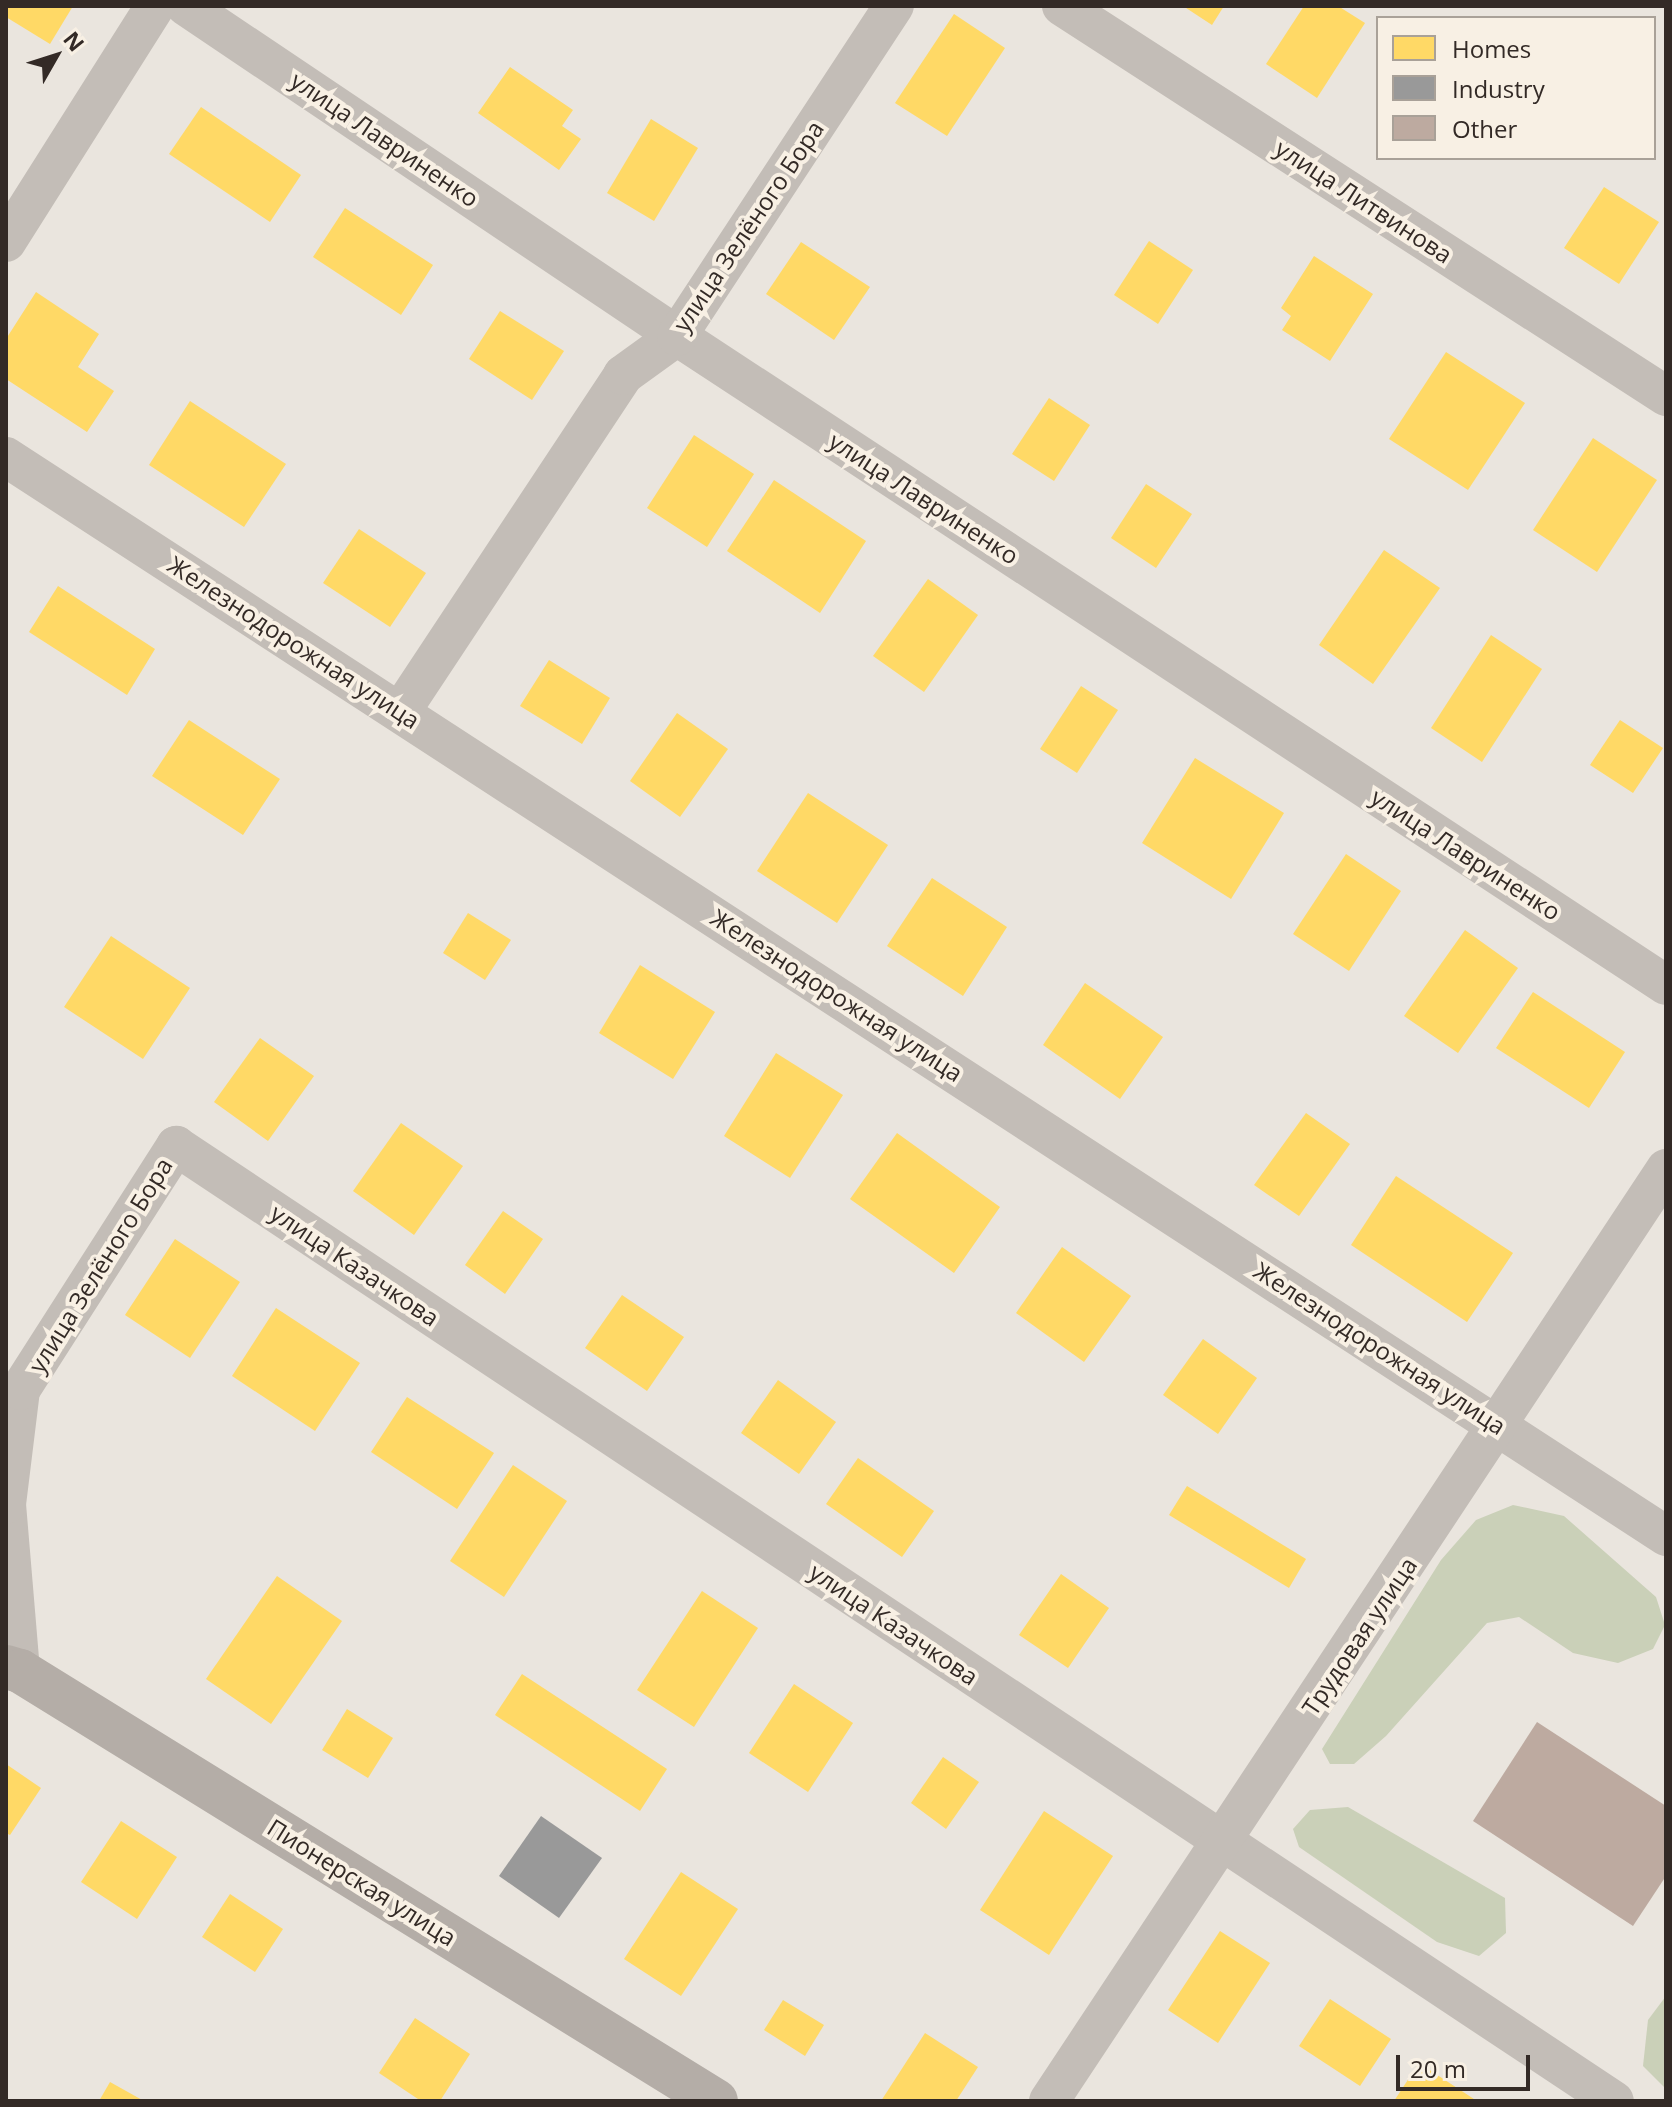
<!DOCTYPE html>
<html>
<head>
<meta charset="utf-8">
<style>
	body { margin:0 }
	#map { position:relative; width:1672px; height:2107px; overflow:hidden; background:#eae5de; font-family:"Open Sans",sans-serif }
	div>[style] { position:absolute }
	.green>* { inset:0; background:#cad0b8 }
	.homes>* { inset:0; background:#ffd966 }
	.industry>* { inset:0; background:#999 }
	.building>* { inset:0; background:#bdaaa0 }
	.street>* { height:40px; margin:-20px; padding:0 20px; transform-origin:20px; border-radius:20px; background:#c3bdb7 }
	.secondary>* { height:44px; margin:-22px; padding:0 22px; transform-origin:22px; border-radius:22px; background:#b4ada7 }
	span { translate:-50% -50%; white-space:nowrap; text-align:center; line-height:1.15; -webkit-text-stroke:8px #f8f0e4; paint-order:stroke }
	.street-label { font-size:24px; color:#332a26 }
	.frame { position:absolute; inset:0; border:8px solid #332a26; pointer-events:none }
	.legend { position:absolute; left:1376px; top:16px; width:280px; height:144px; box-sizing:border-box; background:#f8f0e4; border:2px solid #a9a198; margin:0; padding:10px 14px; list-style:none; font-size:24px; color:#332a26 }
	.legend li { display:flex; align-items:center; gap:16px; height:40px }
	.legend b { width:40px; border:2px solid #a9a198 }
	.north { position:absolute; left:16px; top:16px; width:80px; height:80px; -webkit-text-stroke:6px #f8f0e4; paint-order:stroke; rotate:51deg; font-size:22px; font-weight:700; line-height:32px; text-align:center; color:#332a26 }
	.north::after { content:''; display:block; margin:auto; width:28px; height:36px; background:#332a26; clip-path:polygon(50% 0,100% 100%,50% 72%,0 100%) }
	.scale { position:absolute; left:1396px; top:2055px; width:134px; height:36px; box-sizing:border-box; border:4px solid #332a26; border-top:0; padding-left:10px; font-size:24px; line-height:28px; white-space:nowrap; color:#332a26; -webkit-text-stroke:6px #f8f0e4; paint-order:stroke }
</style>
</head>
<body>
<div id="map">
	<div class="green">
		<div style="clip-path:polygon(1513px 1505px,1564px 1516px,1656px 1597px,1665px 1625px,1653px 1649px,1618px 1663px,1573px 1653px,1519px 1617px,1487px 1623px,1386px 1736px,1354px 1764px,1330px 1764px,1322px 1749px,1441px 1560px,1476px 1520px)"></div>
		<div style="clip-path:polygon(1348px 1807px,1505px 1898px,1506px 1933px,1479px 1956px,1437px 1942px,1299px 1847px,1293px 1829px,1310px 1810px)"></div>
		<div style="clip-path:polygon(1666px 1996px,1666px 2089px,1643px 2066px,1648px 2020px)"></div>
	</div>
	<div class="homes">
		<div style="clip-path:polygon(6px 6px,73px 6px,50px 44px,6px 17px)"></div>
		<div style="clip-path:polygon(1183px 6px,1224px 6px,1212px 25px)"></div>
		<div style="clip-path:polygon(1304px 6px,1338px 6px,1365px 23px,1317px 98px,1266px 64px)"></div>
		<div style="clip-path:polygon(954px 14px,1005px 48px,947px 136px,895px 103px)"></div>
		<div style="clip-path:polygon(510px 67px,573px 110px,562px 126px,581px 139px,559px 170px,478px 113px)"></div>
		<div style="clip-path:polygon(201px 107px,301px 175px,270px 222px,169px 154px)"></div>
		<div style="clip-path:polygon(651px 119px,698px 148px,654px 221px,607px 193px)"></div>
		<div style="clip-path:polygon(1604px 187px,1659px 222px,1619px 284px,1564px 248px)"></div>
		<div style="clip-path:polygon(345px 208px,433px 265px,401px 315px,313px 257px)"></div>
		<div style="clip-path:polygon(1149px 241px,1193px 270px,1158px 324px,1114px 295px)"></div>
		<div style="clip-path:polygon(801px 242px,870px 287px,834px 340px,766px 294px)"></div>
		<div style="clip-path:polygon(1314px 256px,1373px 294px,1330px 361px,1282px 330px,1291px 316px,1281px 308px)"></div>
		<div style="clip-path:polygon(36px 292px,99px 334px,78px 367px,114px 391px,87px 432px,6px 379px,6px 339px)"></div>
		<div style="clip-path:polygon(500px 311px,564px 351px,532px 400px,469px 359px)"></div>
		<div style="clip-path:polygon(1446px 352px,1525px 403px,1468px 490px,1389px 439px)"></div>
		<div style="clip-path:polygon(1049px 398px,1090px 425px,1054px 481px,1012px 454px)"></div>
		<div style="clip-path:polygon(190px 401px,286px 464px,244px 527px,149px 465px)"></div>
		<div style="clip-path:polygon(694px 435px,754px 474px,707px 547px,647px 508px)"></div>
		<div style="clip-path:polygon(1593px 438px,1657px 480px,1597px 572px,1533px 530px)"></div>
		<div style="clip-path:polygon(774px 480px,866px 541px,820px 613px,727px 551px)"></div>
		<div style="clip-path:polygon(1146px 484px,1192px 514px,1156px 568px,1111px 538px)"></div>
		<div style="clip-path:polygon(359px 529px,426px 573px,390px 627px,323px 583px)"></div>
		<div style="clip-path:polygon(1384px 550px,1440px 588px,1373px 684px,1319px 645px)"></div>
		<div style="clip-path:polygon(928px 579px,978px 615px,924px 692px,873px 656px)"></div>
		<div style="clip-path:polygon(58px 586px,155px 649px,127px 695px,29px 632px)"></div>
		<div style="clip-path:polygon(1491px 635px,1542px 669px,1482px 762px,1431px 728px)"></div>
		<div style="clip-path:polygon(549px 660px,610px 698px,582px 744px,520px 706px)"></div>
		<div style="clip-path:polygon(1081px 686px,1118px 710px,1077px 773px,1040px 749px)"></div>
		<div style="clip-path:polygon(677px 713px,728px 749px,680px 817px,630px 781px)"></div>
		<div style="clip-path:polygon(189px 720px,280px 779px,243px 835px,152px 776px)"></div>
		<div style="clip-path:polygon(1620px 720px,1663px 748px,1633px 793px,1590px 765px)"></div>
		<div style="clip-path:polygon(1195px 758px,1284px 813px,1231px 899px,1142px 843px)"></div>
		<div style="clip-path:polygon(808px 793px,888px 845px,837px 923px,757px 871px)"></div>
		<div style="clip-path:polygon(1346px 854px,1401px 891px,1349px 971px,1293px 934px)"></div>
		<div style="clip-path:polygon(932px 878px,1007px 927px,963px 996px,887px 946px)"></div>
		<div style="clip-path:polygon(468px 913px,511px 940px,485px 980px,443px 953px)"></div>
		<div style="clip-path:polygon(1465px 930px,1518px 968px,1458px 1053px,1404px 1016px)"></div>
		<div style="clip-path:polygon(111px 936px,190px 988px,143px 1059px,64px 1007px)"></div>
		<div style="clip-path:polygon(640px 965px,715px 1012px,673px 1079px,599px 1033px)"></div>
		<div style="clip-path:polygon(1085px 983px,1163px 1037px,1120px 1099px,1043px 1045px)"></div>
		<div style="clip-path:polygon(1533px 992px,1625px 1052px,1589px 1108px,1496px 1048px)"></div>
		<div style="clip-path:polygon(260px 1038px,314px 1076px,268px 1141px,214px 1102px)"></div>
		<div style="clip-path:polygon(776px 1053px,843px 1095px,790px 1178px,724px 1136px)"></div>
		<div style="clip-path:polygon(1306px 1113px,1350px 1144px,1299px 1216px,1254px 1185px)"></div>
		<div style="clip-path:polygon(401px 1123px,463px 1166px,414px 1235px,353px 1191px)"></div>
		<div style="clip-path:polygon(897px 1133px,1000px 1207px,954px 1273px,850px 1199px)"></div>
		<div style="clip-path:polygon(1396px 1176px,1513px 1253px,1467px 1322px,1351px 1245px)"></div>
		<div style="clip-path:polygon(503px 1211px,543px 1239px,505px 1294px,465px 1265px)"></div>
		<div style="clip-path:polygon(175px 1239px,240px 1282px,190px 1358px,125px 1315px)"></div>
		<div style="clip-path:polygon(1062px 1247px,1131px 1296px,1084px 1362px,1016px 1313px)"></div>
		<div style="clip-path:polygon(622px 1295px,684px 1337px,647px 1391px,585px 1348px)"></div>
		<div style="clip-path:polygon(276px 1308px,360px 1363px,315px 1431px,232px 1376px)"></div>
		<div style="clip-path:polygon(1203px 1339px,1257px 1378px,1218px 1434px,1163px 1395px)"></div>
		<div style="clip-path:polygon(778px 1380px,836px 1422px,799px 1474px,741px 1433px)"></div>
		<div style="clip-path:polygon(407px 1397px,494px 1453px,457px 1509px,371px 1452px)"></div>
		<div style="clip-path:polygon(858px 1458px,934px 1511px,902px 1557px,826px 1504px)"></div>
		<div style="clip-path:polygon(513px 1465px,567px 1501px,504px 1597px,450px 1561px)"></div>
		<div style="clip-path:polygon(1187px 1486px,1306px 1559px,1289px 1588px,1169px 1515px)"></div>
		<div style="clip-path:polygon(1061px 1574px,1109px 1608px,1068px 1668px,1019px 1635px)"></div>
		<div style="clip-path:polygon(277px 1576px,342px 1621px,271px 1724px,206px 1679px)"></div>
		<div style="clip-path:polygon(702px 1591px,758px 1628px,694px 1727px,637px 1690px)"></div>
		<div style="clip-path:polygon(522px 1674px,667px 1769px,640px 1811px,495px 1715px)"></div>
		<div style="clip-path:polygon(794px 1684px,853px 1723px,808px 1792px,749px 1753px)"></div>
		<div style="clip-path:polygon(347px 1709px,393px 1738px,368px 1778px,322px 1750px)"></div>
		<div style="clip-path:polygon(943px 1757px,979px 1782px,946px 1829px,911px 1803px)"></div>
		<div style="clip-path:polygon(6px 1764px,41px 1788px,10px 1835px,6px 1833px)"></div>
		<div style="clip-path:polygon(1044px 1811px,1113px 1856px,1049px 1955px,980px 1910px)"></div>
		<div style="clip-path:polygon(121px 1821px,177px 1857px,137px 1919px,81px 1882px)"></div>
		<div style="clip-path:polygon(681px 1872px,738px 1909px,681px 1996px,624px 1959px)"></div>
		<div style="clip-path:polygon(230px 1894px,283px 1929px,255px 1972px,202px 1937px)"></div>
		<div style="clip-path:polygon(1220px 1931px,1270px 1963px,1218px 2043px,1168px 2010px)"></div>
		<div style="clip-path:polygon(1330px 1999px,1391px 2039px,1360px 2086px,1299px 2046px)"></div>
		<div style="clip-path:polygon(783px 2000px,824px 2025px,805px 2056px,764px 2030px)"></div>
		<div style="clip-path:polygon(415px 2018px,470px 2054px,440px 2101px,421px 2101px,379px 2073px)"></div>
		<div style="clip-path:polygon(925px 2033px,978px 2067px,956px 2101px,881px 2101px)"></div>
		<div style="clip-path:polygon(1419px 2063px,1477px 2101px,1394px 2101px)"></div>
		<div style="clip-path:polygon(110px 2082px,144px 2101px,99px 2101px)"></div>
	</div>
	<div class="industry">
		<div style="clip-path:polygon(541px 1816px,602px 1858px,559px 1918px,499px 1876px)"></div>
	</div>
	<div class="building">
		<div style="clip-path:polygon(1537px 1722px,1666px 1806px,1666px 1876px,1633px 1926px,1473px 1821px)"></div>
	</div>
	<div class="street">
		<div style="left:186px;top:6px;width:592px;rotate:33.9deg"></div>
		<div style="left:677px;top:336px;width:1183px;rotate:33.27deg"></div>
		<div style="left:1062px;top:6px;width:719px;rotate:32.85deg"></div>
		<div style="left:6px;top:242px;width:279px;rotate:-57.7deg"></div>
		<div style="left:6px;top:457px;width:1980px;rotate:33.02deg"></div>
		<div style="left:401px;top:711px;width:403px;rotate:-56.5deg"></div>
		<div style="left:623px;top:375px;width:67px;rotate:-35.8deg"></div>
		<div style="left:677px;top:336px;width:395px;rotate:-56.7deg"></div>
		<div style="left:20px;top:1671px;width:168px;rotate:-94.8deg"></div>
		<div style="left:6px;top:1504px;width:115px;rotate:-83deg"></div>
		<div style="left:20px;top:1390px;width:290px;rotate:-57.4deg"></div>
		<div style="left:176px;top:1146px;width:1726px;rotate:33.59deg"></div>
		<div style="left:1049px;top:2101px;width:1118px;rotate:-56.49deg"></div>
	</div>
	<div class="secondary">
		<div style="left:6px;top:1667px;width:15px;rotate:16deg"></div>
		<div style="left:20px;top:1671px;width:818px;rotate:31.71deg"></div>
	</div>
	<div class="street-label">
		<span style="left:385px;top:139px;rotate:34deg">улица Лавриненко</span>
		<span style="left:1364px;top:201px;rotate:33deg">улица Литвинова</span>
		<span style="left:748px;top:226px;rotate:-56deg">улица Зелёного Бора</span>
		<span style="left:924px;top:498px;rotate:33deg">улица Лавриненко</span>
		<span style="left:294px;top:642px;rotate:33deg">Железнодорожная улица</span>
		<span style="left:1466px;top:854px;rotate:33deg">улица Лавриненко</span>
		<span style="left:837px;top:995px;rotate:33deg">Железнодорожная улица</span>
		<span style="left:100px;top:1265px;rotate:-58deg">улица Зелёного Бора</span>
		<span style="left:355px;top:1265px;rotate:34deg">улица Казачкова</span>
		<span style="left:1380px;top:1348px;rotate:33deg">Железнодорожная улица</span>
		<span style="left:894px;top:1624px;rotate:34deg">улица Казачкова</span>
		<span style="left:1359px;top:1636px;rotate:-56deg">Трудовая улица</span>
		<span style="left:362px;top:1882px;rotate:32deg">Пионерская улица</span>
	</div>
	<div class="frame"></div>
	<ul class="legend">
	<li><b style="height:22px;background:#ffd966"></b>Homes</li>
	<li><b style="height:22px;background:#999"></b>Industry</li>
	<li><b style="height:22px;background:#bdaaa0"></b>Other</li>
	</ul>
	<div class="north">N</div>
	<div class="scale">20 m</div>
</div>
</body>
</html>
